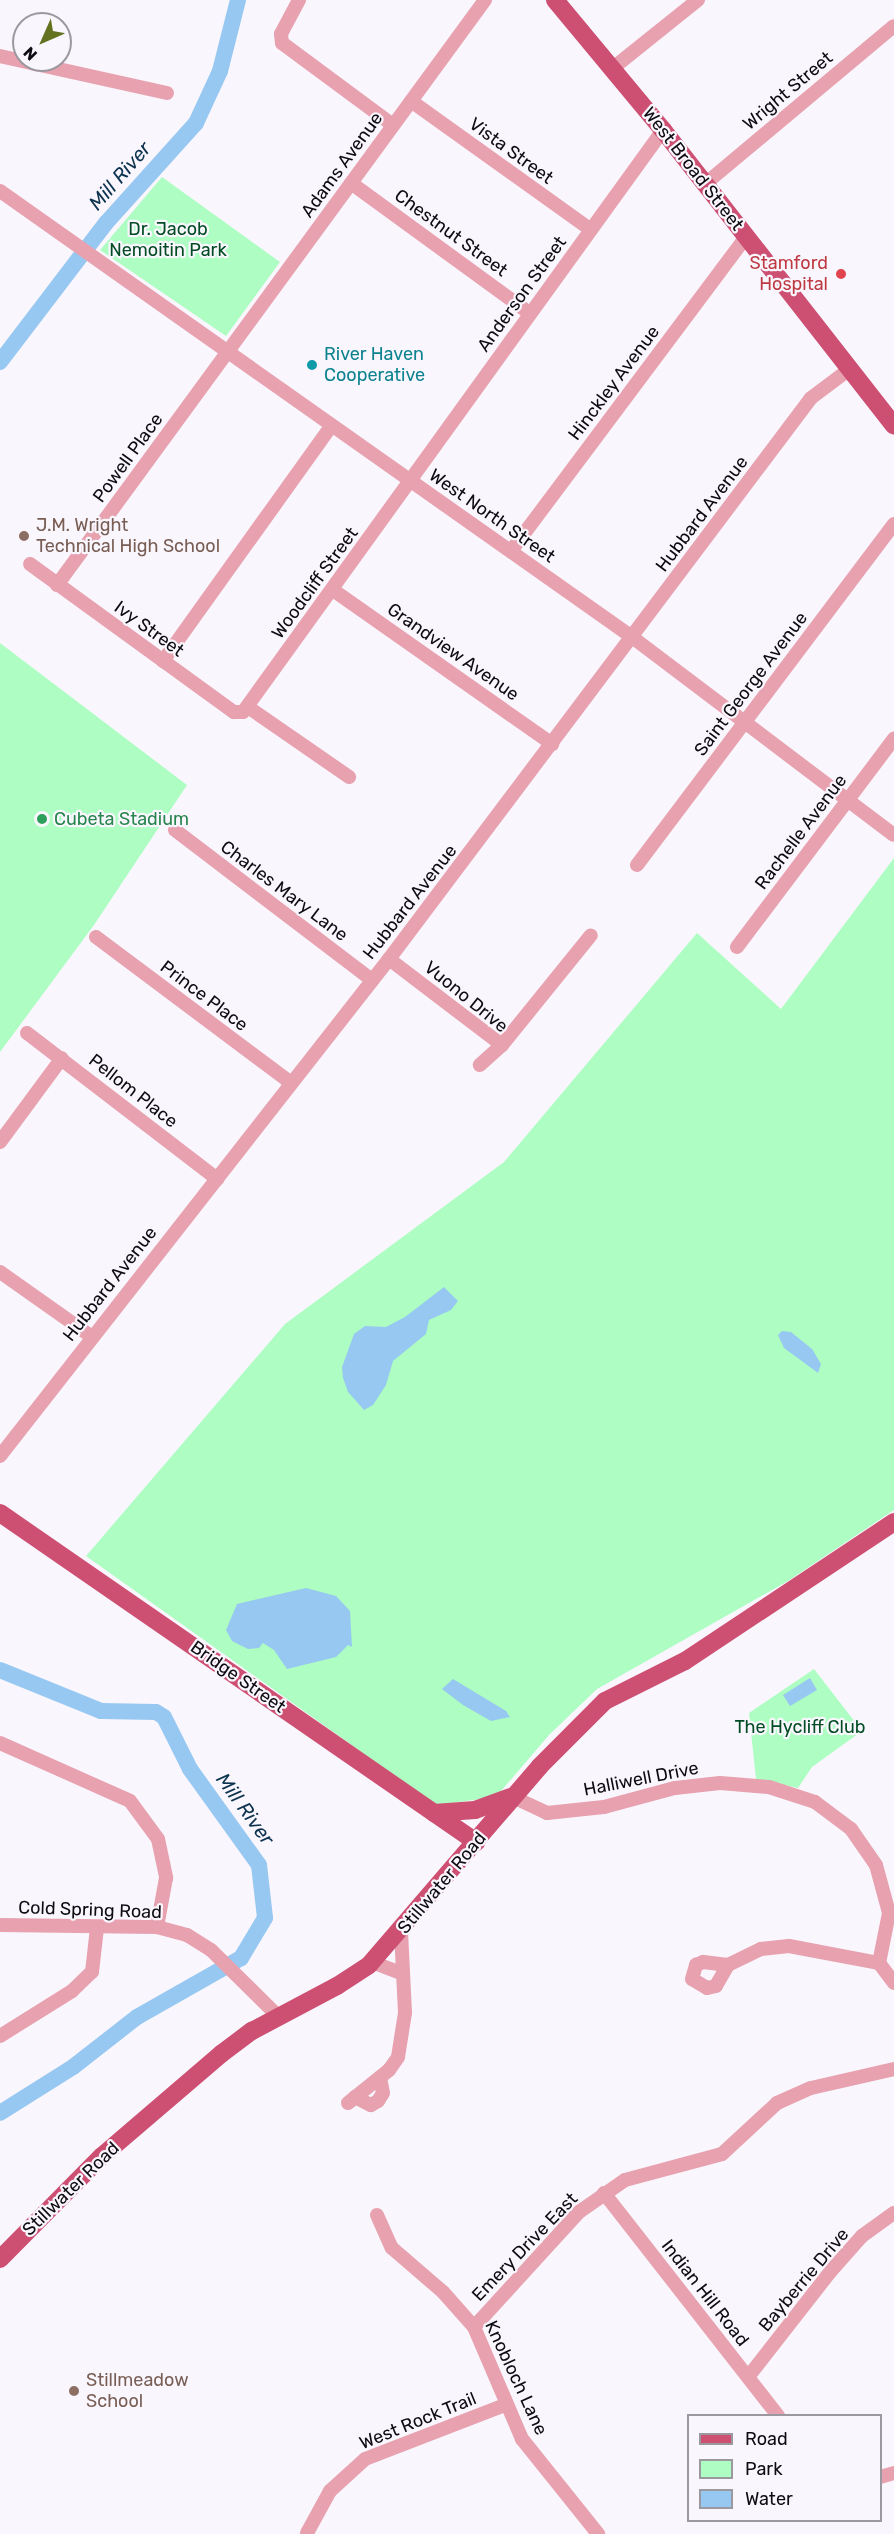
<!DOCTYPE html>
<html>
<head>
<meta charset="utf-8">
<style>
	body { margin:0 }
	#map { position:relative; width:894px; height:2534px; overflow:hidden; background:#faf6fe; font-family:Rubik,sans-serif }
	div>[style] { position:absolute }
	.green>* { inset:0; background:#aefdc2 }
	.water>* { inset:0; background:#97c8f1 }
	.river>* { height:16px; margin:-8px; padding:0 8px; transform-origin:8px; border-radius:8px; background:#97c8f1 }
	.minor>* { height:14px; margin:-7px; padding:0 7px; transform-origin:7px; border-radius:7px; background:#e7a1af }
	.major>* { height:18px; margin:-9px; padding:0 9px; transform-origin:9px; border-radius:9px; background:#cd5073 }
	.dots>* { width:16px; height:16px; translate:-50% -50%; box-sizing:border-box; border:3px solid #faf6fe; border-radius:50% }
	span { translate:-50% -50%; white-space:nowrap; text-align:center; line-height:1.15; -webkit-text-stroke:4.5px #faf6fe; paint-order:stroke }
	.street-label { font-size:18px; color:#0e0c10 }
	.park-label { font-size:18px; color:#024c23 }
	.health-label { font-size:18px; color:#be3a42 }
	.right { translate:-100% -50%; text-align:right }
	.culture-label { font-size:18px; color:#0d838f }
	.left { translate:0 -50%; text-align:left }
	.education-label { font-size:18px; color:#785e54 }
	.leisure-label { font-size:18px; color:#27864d }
	.water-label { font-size:20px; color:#0d334e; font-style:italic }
	.legend { position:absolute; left:687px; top:2414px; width:195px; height:108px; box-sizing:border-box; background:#faf6fe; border:2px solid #9c989f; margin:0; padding:8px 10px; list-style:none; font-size:18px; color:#0e0c10 }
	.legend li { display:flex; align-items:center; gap:12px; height:30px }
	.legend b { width:30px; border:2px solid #9c989f }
	.north { position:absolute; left:12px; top:12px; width:60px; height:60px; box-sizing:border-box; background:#faf6fe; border:2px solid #9c989f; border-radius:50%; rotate:225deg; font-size:16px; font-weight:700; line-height:24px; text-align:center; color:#0e0c10 }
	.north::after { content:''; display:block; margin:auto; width:21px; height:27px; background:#62721f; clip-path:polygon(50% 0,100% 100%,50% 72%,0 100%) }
</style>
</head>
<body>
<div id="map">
	<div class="green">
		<div style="clip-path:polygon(162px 177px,280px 262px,226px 336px,100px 250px)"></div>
		<div style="clip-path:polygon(0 643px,187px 785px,94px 925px,0 1052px)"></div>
		<div style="clip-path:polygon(894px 858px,894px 1510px,788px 1581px,597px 1689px,549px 1735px,496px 1797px,436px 1805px,86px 1556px,285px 1324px,504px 1162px,697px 933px,781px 1009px)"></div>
		<div style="clip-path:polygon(814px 1669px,862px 1731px,812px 1767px,798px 1788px,756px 1779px,749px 1713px)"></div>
	</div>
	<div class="water">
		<div style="clip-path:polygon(444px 1287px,458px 1301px,451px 1310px,429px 1320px,426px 1334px,393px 1361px,386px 1385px,373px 1405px,364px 1410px,348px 1392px,343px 1378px,342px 1367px,354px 1334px,365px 1326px,386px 1327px,405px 1317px)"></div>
		<div style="clip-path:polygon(782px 1331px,791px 1332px,812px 1349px,821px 1364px,818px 1373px,784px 1348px,778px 1335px)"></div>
		<div style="clip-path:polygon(306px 1588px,336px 1596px,350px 1611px,352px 1647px,348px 1645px,336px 1657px,287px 1669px,274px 1650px,263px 1643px,259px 1648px,248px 1649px,232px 1641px,226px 1630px,237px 1604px)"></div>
		<div style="clip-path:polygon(810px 1678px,817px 1690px,790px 1706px,783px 1695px)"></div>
		<div style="clip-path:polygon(453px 1679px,506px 1711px,510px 1717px,491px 1721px,463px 1705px,442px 1689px)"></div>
	</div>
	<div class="river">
		<div style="left:0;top:362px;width:175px;rotate:-52.7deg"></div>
		<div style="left:106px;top:223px;width:135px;rotate:-48deg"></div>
		<div style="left:196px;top:123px;width:57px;rotate:-65.2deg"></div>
		<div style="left:220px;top:71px;width:73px;rotate:-75.8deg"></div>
		<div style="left:0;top:1670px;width:109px;rotate:22.1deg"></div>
		<div style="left:101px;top:1711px;width:55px;rotate:1deg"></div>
		<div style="left:156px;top:1712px;width:9px;rotate:32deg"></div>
		<div style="left:164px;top:1717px;width:58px;rotate:63.4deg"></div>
		<div style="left:190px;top:1769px;width:118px;rotate:54.3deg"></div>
		<div style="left:259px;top:1865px;width:53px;rotate:83.5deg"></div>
		<div style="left:265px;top:1918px;width:47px;rotate:121deg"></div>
		<div style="left:241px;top:1958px;width:120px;rotate:150.4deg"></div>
		<div style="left:137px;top:2017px;width:81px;rotate:142deg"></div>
		<div style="left:73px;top:2067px;width:86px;rotate:147.8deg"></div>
	</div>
	<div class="minor">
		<div style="left:299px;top:0;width:38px;rotate:118deg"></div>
		<div style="left:281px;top:34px;width:9px;rotate:84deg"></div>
		<div style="left:282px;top:43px;width:138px;rotate:36.5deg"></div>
		<div style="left:0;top:56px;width:171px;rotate:12.5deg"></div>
		<div style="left:613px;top:68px;width:109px;rotate:-38.7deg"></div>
		<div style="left:411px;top:101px;width:221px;rotate:35.6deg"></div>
		<div style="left:351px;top:183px;width:220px;rotate:36.1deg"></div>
		<div style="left:705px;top:184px;width:246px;rotate:-39.9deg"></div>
		<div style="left:0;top:191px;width:774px;rotate:35.21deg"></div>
		<div style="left:632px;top:637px;width:328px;rotate:37.1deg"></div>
		<div style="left:511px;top:551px;width:392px;rotate:-53.2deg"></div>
		<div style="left:30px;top:564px;width:252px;rotate:36deg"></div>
		<div style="left:234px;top:712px;width:9px"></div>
		<div style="left:243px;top:712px;width:718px;rotate:-54.18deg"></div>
		<div style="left:57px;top:585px;width:725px;rotate:-53.81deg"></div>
		<div style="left:333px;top:590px;width:268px;rotate:35.1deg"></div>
		<div style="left:163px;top:661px;width:289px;rotate:-54.4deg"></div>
		<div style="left:248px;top:707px;width:123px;rotate:34.7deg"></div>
		<div style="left:175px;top:830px;width:248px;rotate:37.3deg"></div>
		<div style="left:637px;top:865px;width:427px;rotate:-53deg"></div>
		<div style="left:96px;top:937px;width:244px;rotate:36.8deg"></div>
		<div style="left:737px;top:947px;width:261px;rotate:-53deg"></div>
		<div style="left:389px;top:959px;width:142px;rotate:37.3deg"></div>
		<div style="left:502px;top:1045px;width:30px;rotate:138deg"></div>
		<div style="left:27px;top:1033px;width:240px;rotate:37.5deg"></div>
		<div style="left:502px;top:1045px;width:141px;rotate:-51deg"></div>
		<div style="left:0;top:1142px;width:104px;rotate:-53.6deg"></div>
		<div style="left:0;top:1272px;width:113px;rotate:35.2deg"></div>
		<div style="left:0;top:1456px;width:631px;rotate:-51.95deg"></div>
		<div style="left:389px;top:959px;width:702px;rotate:-53.05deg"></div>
		<div style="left:811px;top:398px;width:45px;rotate:-36.9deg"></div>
		<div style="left:0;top:1743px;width:142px;rotate:24deg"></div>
		<div style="left:130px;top:1801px;width:47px;rotate:53.6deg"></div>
		<div style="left:158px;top:1839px;width:40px;rotate:78deg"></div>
		<div style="left:166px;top:1878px;width:50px;rotate:100.4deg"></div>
		<div style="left:513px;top:1797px;width:38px;rotate:25deg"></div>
		<div style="left:547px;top:1813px;width:57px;rotate:-6deg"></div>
		<div style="left:604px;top:1807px;width:73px;rotate:-15deg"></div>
		<div style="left:675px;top:1788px;width:45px;rotate:-6.3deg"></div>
		<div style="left:720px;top:1783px;width:49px;rotate:4.7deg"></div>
		<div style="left:769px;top:1787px;width:48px;rotate:18.1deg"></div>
		<div style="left:815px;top:1802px;width:45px;rotate:36.9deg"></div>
		<div style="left:851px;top:1829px;width:44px;rotate:55.2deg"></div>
		<div style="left:876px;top:1865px;width:50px;rotate:74.8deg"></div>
		<div style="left:889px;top:1913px;width:51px;rotate:101.3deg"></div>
		<div style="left:879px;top:1963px;width:25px;rotate:53deg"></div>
		<div style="left:0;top:1925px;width:157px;rotate:0.7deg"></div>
		<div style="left:157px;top:1927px;width:31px;rotate:15deg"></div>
		<div style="left:187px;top:1935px;width:28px;rotate:32deg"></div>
		<div style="left:211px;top:1950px;width:94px;rotate:44.6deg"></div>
		<div style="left:372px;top:1962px;width:30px;rotate:21deg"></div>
		<div style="left:728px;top:1965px;width:24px;rotate:120deg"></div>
		<div style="left:716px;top:1986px;width:9px;rotate:167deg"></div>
		<div style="left:707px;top:1988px;width:17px;rotate:-149deg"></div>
		<div style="left:692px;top:1979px;width:15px;rotate:-74deg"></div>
		<div style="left:696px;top:1965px;width:8px;rotate:-23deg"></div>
		<div style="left:703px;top:1962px;width:25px;rotate:7deg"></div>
		<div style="left:728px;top:1965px;width:37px;rotate:-26deg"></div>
		<div style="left:761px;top:1949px;width:28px;rotate:-6deg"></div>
		<div style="left:789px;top:1946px;width:92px;rotate:10.7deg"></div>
		<div style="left:0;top:2036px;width:85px;rotate:-32deg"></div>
		<div style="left:72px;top:1991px;width:28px;rotate:-44deg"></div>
		<div style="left:92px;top:1972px;width:44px;rotate:-83.5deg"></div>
		<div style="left:355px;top:2097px;width:18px;rotate:27deg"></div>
		<div style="left:371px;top:2105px;width:8px;rotate:-30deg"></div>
		<div style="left:378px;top:2101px;width:9px;rotate:-58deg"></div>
		<div style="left:383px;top:2093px;width:16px;rotate:-101deg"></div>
		<div style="left:348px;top:2103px;width:53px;rotate:-38.8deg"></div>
		<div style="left:389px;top:2070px;width:16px;rotate:-55deg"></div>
		<div style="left:398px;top:2057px;width:45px;rotate:-81deg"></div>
		<div style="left:405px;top:2013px;width:81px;rotate:-92.8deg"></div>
		<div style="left:604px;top:2193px;width:283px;rotate:52deg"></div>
		<div style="left:377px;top:2215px;width:36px;rotate:66deg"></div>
		<div style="left:392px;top:2248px;width:67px;rotate:40.8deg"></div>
		<div style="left:443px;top:2292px;width:47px;rotate:48.5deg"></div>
		<div style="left:474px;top:2327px;width:122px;rotate:66.8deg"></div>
		<div style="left:522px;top:2439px;width:122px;rotate:51.3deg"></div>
		<div style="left:474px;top:2327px;width:156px;rotate:-47.6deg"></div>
		<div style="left:579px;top:2212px;width:56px;rotate:-34.8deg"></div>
		<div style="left:625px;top:2180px;width:100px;rotate:-15deg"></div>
		<div style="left:722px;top:2154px;width:75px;rotate:-42.8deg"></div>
		<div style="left:777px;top:2103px;width:37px;rotate:-24deg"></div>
		<div style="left:811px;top:2088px;width:85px;rotate:-12.9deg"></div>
		<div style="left:748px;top:2377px;width:133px;rotate:-52deg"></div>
		<div style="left:830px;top:2272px;width:48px;rotate:-48.4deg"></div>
		<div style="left:862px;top:2236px;width:39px;rotate:-36deg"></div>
		<div style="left:880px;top:2477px;width:15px;rotate:-16deg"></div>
		<div style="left:307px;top:2533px;width:48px;rotate:-61.3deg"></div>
		<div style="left:330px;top:2491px;width:47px;rotate:-42.4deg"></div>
		<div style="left:365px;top:2459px;width:150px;rotate:-21.1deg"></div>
	</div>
	<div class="major">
		<div style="left:555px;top:0;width:169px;rotate:50.3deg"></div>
		<div style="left:663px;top:130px;width:375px;rotate:52deg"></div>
		<div style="left:0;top:1513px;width:579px;rotate:34.65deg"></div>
		<div style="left:434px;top:1813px;width:41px;rotate:-4.2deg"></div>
		<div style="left:475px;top:1810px;width:38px;rotate:-20deg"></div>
		<div style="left:0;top:2259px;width:145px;rotate:-45.3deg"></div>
		<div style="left:102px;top:2156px;width:157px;rotate:-40.6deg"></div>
		<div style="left:221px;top:2054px;width:39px;rotate:-37deg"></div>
		<div style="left:252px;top:2031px;width:96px;rotate:-27.9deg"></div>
		<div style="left:337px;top:1986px;width:38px;rotate:-33deg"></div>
		<div style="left:369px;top:1965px;width:262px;rotate:-49.3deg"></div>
		<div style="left:540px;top:1766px;width:92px;rotate:-45deg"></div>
		<div style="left:605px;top:1701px;width:89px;rotate:-26.6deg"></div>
		<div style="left:685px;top:1661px;width:251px;rotate:-33.6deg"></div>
	</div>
	<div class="dots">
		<div style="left:841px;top:274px;background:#e0444e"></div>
		<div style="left:312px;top:365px;background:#0f9aa8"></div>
		<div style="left:24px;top:536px;background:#8d6e63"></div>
		<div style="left:42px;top:819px;background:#2e9e5b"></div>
		<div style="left:74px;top:2391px;background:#8d6e63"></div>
	</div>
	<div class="street-label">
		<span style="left:788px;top:91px;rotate:-40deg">Wright Street</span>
		<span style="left:511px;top:151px;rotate:36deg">Vista Street</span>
		<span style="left:342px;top:165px;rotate:-54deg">Adams Avenue</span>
		<span style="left:693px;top:169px;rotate:52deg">West Broad Street</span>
		<span style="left:451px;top:233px;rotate:36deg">Chestnut Street</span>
		<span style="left:522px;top:294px;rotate:-54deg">Anderson Street</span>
		<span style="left:614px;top:383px;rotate:-53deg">Hinckley Avenue</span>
		<span style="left:128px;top:458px;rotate:-54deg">Powell Place</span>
		<span style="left:702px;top:514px;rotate:-53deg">Hubbard Avenue</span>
		<span style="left:492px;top:516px;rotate:35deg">West North Street</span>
		<span style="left:315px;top:583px;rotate:-54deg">Woodcliff Street</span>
		<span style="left:149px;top:629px;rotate:36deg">Ivy Street</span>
		<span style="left:453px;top:652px;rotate:35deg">Grandview Avenue</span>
		<span style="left:751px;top:684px;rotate:-53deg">Saint George Avenue</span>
		<span style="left:801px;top:832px;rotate:-53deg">Rachelle Avenue</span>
		<span style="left:284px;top:891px;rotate:37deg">Charles Mary Lane</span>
		<span style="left:410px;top:902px;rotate:-52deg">Hubbard Avenue</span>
		<span style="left:204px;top:996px;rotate:37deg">Prince Place</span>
		<span style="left:466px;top:997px;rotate:39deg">Vuono Drive</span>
		<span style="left:133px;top:1091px;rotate:38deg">Pellom Place</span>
		<span style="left:110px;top:1284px;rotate:-52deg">Hubbard Avenue</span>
		<span style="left:238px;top:1677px;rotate:35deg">Bridge Street</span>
		<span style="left:641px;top:1779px;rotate:-11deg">Halliwell Drive</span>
		<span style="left:442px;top:1883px;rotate:-50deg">Stillwater Road</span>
		<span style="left:90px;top:1910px;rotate:2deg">Cold Spring Road</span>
		<span style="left:71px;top:2189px;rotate:-44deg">Stillwater Road</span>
		<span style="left:525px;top:2247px;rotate:-46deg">Emery Drive East</span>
		<span style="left:804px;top:2280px;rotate:-50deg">Bayberrie Drive</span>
		<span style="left:705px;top:2293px;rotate:52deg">Indian Hill Road</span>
		<span style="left:516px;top:2378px;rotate:65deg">Knobloch Lane</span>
		<span style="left:418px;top:2421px;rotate:-22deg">West Rock Trail</span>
	</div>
	<div class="park-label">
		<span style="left:168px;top:240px">Dr. Jacob<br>Nemoitin Park</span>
		<span style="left:800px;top:1727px">The Hycliff Club</span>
	</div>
	<div class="health-label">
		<span class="right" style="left:828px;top:274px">Stamford<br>Hospital</span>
	</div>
	<div class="culture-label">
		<span class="left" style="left:324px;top:365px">River Haven<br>Cooperative</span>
	</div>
	<div class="education-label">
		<span class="left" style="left:36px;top:536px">J.M. Wright<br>Technical High School</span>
		<span class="left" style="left:86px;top:2391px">Stillmeadow<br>School</span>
	</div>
	<div class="leisure-label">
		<span class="left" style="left:54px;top:819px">Cubeta Stadium</span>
	</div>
	<div class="water-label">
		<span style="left:120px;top:176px;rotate:-49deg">Mill River</span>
		<span style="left:245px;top:1809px;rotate:54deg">Mill River</span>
	</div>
	<ul class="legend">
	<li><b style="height:8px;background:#cd5073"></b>Road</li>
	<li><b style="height:16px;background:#aefdc2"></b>Park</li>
	<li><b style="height:16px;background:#97c8f1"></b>Water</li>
	</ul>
	<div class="north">N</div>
</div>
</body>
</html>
